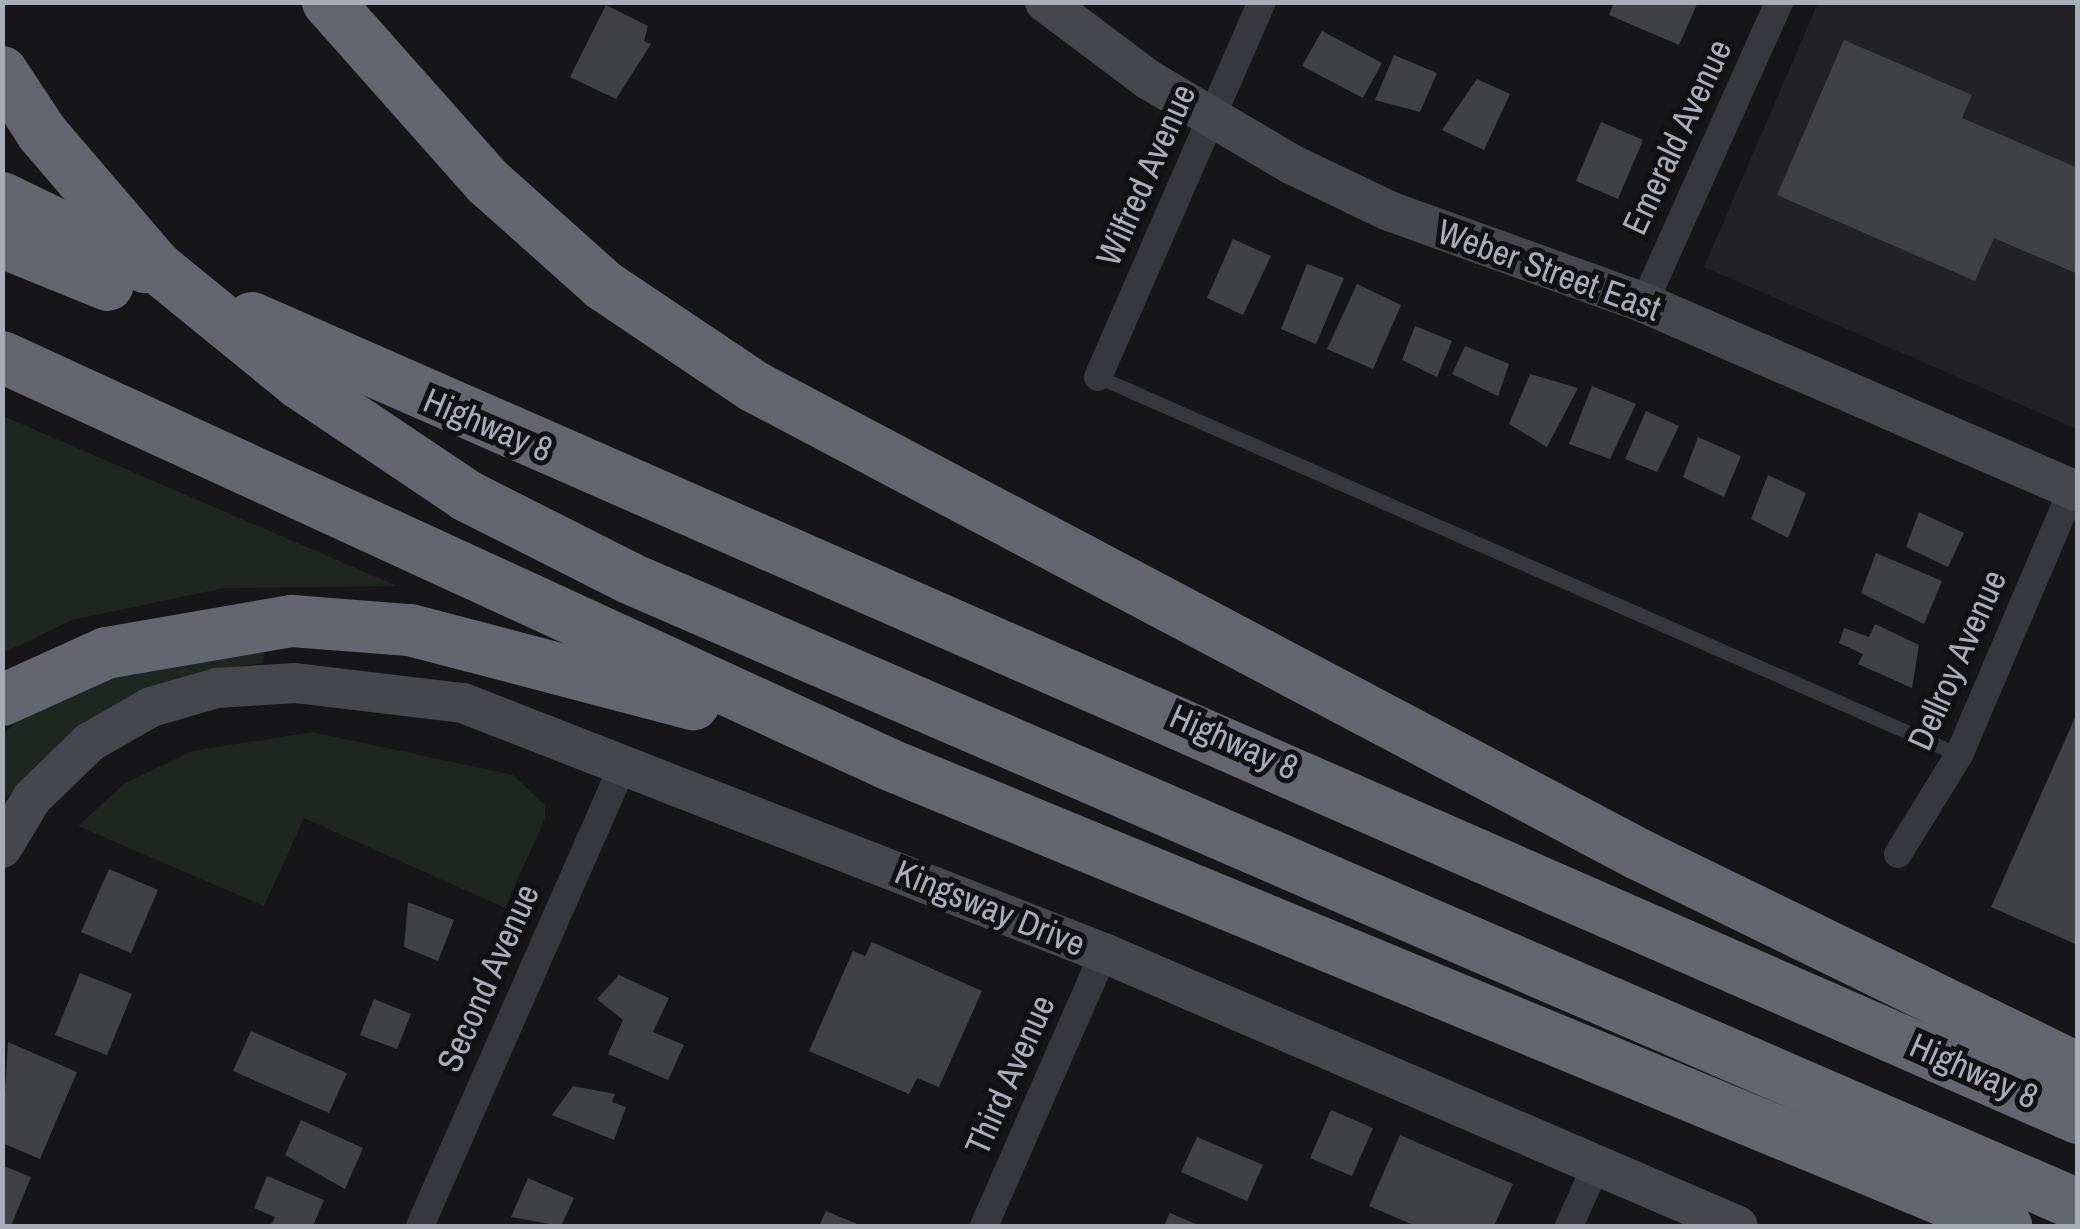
<!DOCTYPE html>
<html>
<head>
<meta charset="utf-8">
<style>
	body { margin:0 }
	#map { position:relative; width:2080px; height:1229px; overflow:hidden; background:#161618; font-family:"Archivo Narrow",sans-serif }
	div>[style] { position:absolute }
	.built>* { inset:0; background:#222225 }
	.green>* { inset:0; background:#1e261f }
	.building>* { inset:0; background:#404145 }
	.lane>* { height:14px; margin:-7px; padding:0 7px; transform-origin:7px; border-radius:7px; background:#37383d }
	.street>* { height:28px; margin:-14px; padding:0 14px; transform-origin:14px; border-radius:14px; background:#37383d }
	.secondary>* { height:40px; margin:-20px; padding:0 20px; transform-origin:20px; border-radius:20px; background:#45474d }
	.highway>* { height:52px; margin:-26px; padding:0 26px; transform-origin:26px; border-radius:26px; background:#63666e }
	span { translate:-50% -50%; white-space:nowrap; text-align:center; line-height:1.15; -webkit-text-stroke:10px #111113; paint-order:stroke }
	.street-label { font-size:35px; color:#a8adb8 }
	.frame { position:absolute; inset:0; border:5px solid #a8adb8; pointer-events:none }
</style>
</head>
<body>
<div id="map">
	<div class="built">
		<div style="clip-path:polygon(1818px 3px,2077px 3px,2077px 429px,1704px 267px)"></div>
	</div>
	<div class="green">
		<div style="clip-path:polygon(3px 416px,397px 586px,224px 588px,72px 620px,3px 653px)"></div>
		<div style="clip-path:polygon(265px 650px,263px 663px,212px 670px,74px 730px,2px 802px,3px 733px,20px 720px,110px 676px)"></div>
		<div style="clip-path:polygon(312px 732px,513px 775px,545px 805px,545px 818px,505px 908px,304px 818px,264px 906px,78px 826px,124px 784px,192px 751px)"></div>
	</div>
	<div class="building">
		<div style="clip-path:polygon(1614px 2px,1698px 2px,1679px 45px,1609px 15px)"></div>
		<div style="clip-path:polygon(606px 5px,648px 26px,644px 41px,651px 44px,616px 99px,570px 77px)"></div>
		<div style="clip-path:polygon(1322px 31px,1382px 63px,1363px 98px,1302px 66px)"></div>
		<div style="clip-path:polygon(1844px 40px,1972px 95px,1962px 118px,2078px 168px,2078px 274px,1994px 238px,1975px 281px,1777px 195px)"></div>
		<div style="clip-path:polygon(1394px 55px,1437px 73px,1420px 112px,1375px 100px)"></div>
		<div style="clip-path:polygon(1477px 79px,1510px 94px,1484px 150px,1442px 130px)"></div>
		<div style="clip-path:polygon(1601px 122px,1643px 140px,1618px 199px,1576px 181px)"></div>
		<div style="clip-path:polygon(1233px 239px,1271px 256px,1243px 315px,1207px 298px)"></div>
		<div style="clip-path:polygon(1307px 264px,1344px 278px,1316px 344px,1281px 329px)"></div>
		<div style="clip-path:polygon(1357px 284px,1401px 305px,1373px 369px,1327px 349px)"></div>
		<div style="clip-path:polygon(1415px 326px,1452px 341px,1437px 377px,1402px 360px)"></div>
		<div style="clip-path:polygon(1465px 346px,1509px 364px,1498px 396px,1452px 374px)"></div>
		<div style="clip-path:polygon(1530px 374px,1578px 388px,1547px 447px,1509px 424px)"></div>
		<div style="clip-path:polygon(1592px 386px,1636px 404px,1610px 459px,1569px 444px)"></div>
		<div style="clip-path:polygon(1646px 411px,1679px 426px,1657px 472px,1625px 459px)"></div>
		<div style="clip-path:polygon(1698px 437px,1741px 456px,1724px 497px,1683px 477px)"></div>
		<div style="clip-path:polygon(1768px 475px,1806px 493px,1788px 538px,1751px 519px)"></div>
		<div style="clip-path:polygon(1919px 512px,1964px 533px,1948px 567px,1906px 547px)"></div>
		<div style="clip-path:polygon(1876px 553px,1942px 581px,1924px 624px,1861px 593px)"></div>
		<div style="clip-path:polygon(1875px 624px,1919px 645px,1912px 688px,1858px 664px,1863px 654px,1839px 643px,1844px 628px,1869px 637px)"></div>
		<div style="clip-path:polygon(2078px 711px,2078px 945px,1991px 907px)"></div>
		<div style="clip-path:polygon(109px 869px,158px 890px,131px 953px,81px 932px)"></div>
		<div style="clip-path:polygon(408px 902px,454px 920px,438px 961px,404px 947px)"></div>
		<div style="clip-path:polygon(872px 942px,982px 991px,939px 1087px,917px 1078px,909px 1094px,809px 1051px,853px 951px,865px 956px)"></div>
		<div style="clip-path:polygon(80px 973px,132px 994px,107px 1055px,55px 1035px)"></div>
		<div style="clip-path:polygon(619px 975px,669px 998px,653px 1032px,684px 1045px,668px 1080px,608px 1054px,623px 1020px,597px 999px)"></div>
		<div style="clip-path:polygon(374px 999px,411px 1014px,397px 1049px,360px 1035px)"></div>
		<div style="clip-path:polygon(251px 1031px,347px 1073px,329px 1113px,233px 1071px)"></div>
		<div style="clip-path:polygon(8px 1042px,77px 1072px,40px 1159px,2px 1143px)"></div>
		<div style="clip-path:polygon(573px 1086px,615px 1094px,612px 1102px,626px 1107px,614px 1140px,552px 1115px)"></div>
		<div style="clip-path:polygon(1331px 1110px,1373px 1128px,1352px 1176px,1310px 1158px)"></div>
		<div style="clip-path:polygon(301px 1120px,363px 1148px,345px 1189px,285px 1155px)"></div>
		<div style="clip-path:polygon(1400px 1135px,1513px 1184px,1494px 1226px,1416px 1226px,1369px 1206px)"></div>
		<div style="clip-path:polygon(1197px 1137px,1263px 1165px,1247px 1201px,1181px 1172px)"></div>
		<div style="clip-path:polygon(2px 1165px,31px 1177px,11px 1226px,2px 1226px)"></div>
		<div style="clip-path:polygon(267px 1176px,324px 1200px,313px 1226px,270px 1226px,275px 1217px,254px 1208px)"></div>
		<div style="clip-path:polygon(528px 1178px,574px 1198px,561px 1226px,511px 1217px)"></div>
		<div style="clip-path:polygon(826px 1211px,862px 1226px,819px 1226px)"></div>
		<div style="clip-path:polygon(1170px 1213px,1201px 1226px,1164px 1226px)"></div>
	</div>
	<div class="lane">
		<div style="left:1098px;top:377px;width:940px;rotate:23.7deg"></div>
	</div>
	<div class="street">
		<div style="left:1644px;top:303px;width:330px;rotate:-65.8deg"></div>
		<div style="left:1098px;top:377px;width:409px;rotate:-66.4deg"></div>
		<div style="left:1898px;top:854px;width:116px;rotate:-58.4deg"></div>
		<div style="left:1959px;top:755px;width:288px;rotate:-66.9deg"></div>
		<div style="left:420px;top:1226px;width:508px;rotate:-66.21deg"></div>
		<div style="left:984px;top:1226px;width:298px;rotate:-66.3deg"></div>
		<div style="left:1569px;top:1226px;width:68px;rotate:-65.7deg"></div>
	</div>
	<div class="secondary">
		<div style="left:1045px;top:2px;width:130px;rotate:36.9deg"></div>
		<div style="left:1149px;top:80px;width:165px;rotate:30.6deg"></div>
		<div style="left:1291px;top:164px;width:109px;rotate:25.6deg"></div>
		<div style="left:1389px;top:211px;width:271px;rotate:19.8deg"></div>
		<div style="left:1644px;top:303px;width:473px;rotate:23.5deg"></div>
		<div style="left:2px;top:848px;width:58px;rotate:-59deg"></div>
		<div style="left:32px;top:798px;width:81px;rotate:-44deg"></div>
		<div style="left:90px;top:742px;width:70px;rotate:-29.8deg"></div>
		<div style="left:151px;top:707px;width:69px;rotate:-16.1deg"></div>
		<div style="left:217px;top:688px;width:78px;rotate:-3.7deg"></div>
		<div style="left:295px;top:683px;width:169px;rotate:6.8deg"></div>
		<div style="left:463px;top:703px;width:688px;rotate:21.31deg"></div>
		<div style="left:1104px;top:953px;width:690px;rotate:23.3deg"></div>
	</div>
	<div class="highway">
		<div style="left:328px;top:2px;width:241px;rotate:48.4deg"></div>
		<div style="left:488px;top:182px;width:154px;rotate:41.8deg"></div>
		<div style="left:603px;top:285px;width:183px;rotate:33.9deg"></div>
		<div style="left:755px;top:387px;width:999px;rotate:27.87deg"></div>
		<div style="left:1638px;top:854px;width:490px;rotate:26deg"></div>
		<div style="left:2px;top:72px;width:73px;rotate:56.7deg"></div>
		<div style="left:42px;top:133px;width:177px;rotate:49.4deg"></div>
		<div style="left:157px;top:267px;width:183px;rotate:39.2deg"></div>
		<div style="left:299px;top:383px;width:202px;rotate:33.9deg"></div>
		<div style="left:467px;top:496px;width:182px;rotate:26.8deg"></div>
		<div style="left:629px;top:578px;width:1579px;rotate:23.4deg"></div>
		<div style="left:2px;top:198px;width:159px;rotate:25.8deg"></div>
		<div style="left:2px;top:242px;width:114px;rotate:22.1deg"></div>
		<div style="left:252px;top:318px;width:1994px;rotate:23.66deg"></div>
		<div style="left:2px;top:357px;width:975px;rotate:24.67deg"></div>
		<div style="left:888px;top:764px;width:1210px;rotate:22.45deg"></div>
		<div style="left:2px;top:700px;width:114px;rotate:-24.3deg"></div>
		<div style="left:106px;top:653px;width:189px;rotate:-9.8deg"></div>
		<div style="left:292px;top:621px;width:118px;rotate:4.4deg"></div>
		<div style="left:410px;top:630px;width:293px;rotate:14.7deg"></div>
	</div>
	<div class="street-label">
		<span style="left:1677px;top:137px;rotate:-65deg">Emerald Avenue</span>
		<span style="left:1146px;top:175px;rotate:-66deg">Wilfred Avenue</span>
		<span style="left:1549px;top:270px;rotate:20deg">Weber Street East</span>
		<span style="left:488px;top:425px;rotate:23deg">Highway 8</span>
		<span style="left:1957px;top:660px;rotate:-66deg">Dellroy Avenue</span>
		<span style="left:1234px;top:742px;rotate:24deg">Highway 8</span>
		<span style="left:990px;top:908px;rotate:22deg">Kingsway Drive</span>
		<span style="left:488px;top:978px;rotate:-66deg">Second Avenue</span>
		<span style="left:1974px;top:1071px;rotate:24deg">Highway 8</span>
		<span style="left:1010px;top:1075px;rotate:-66deg">Third Avenue</span>
	</div>
	<div class="frame"></div>
</div>
</body>
</html>
